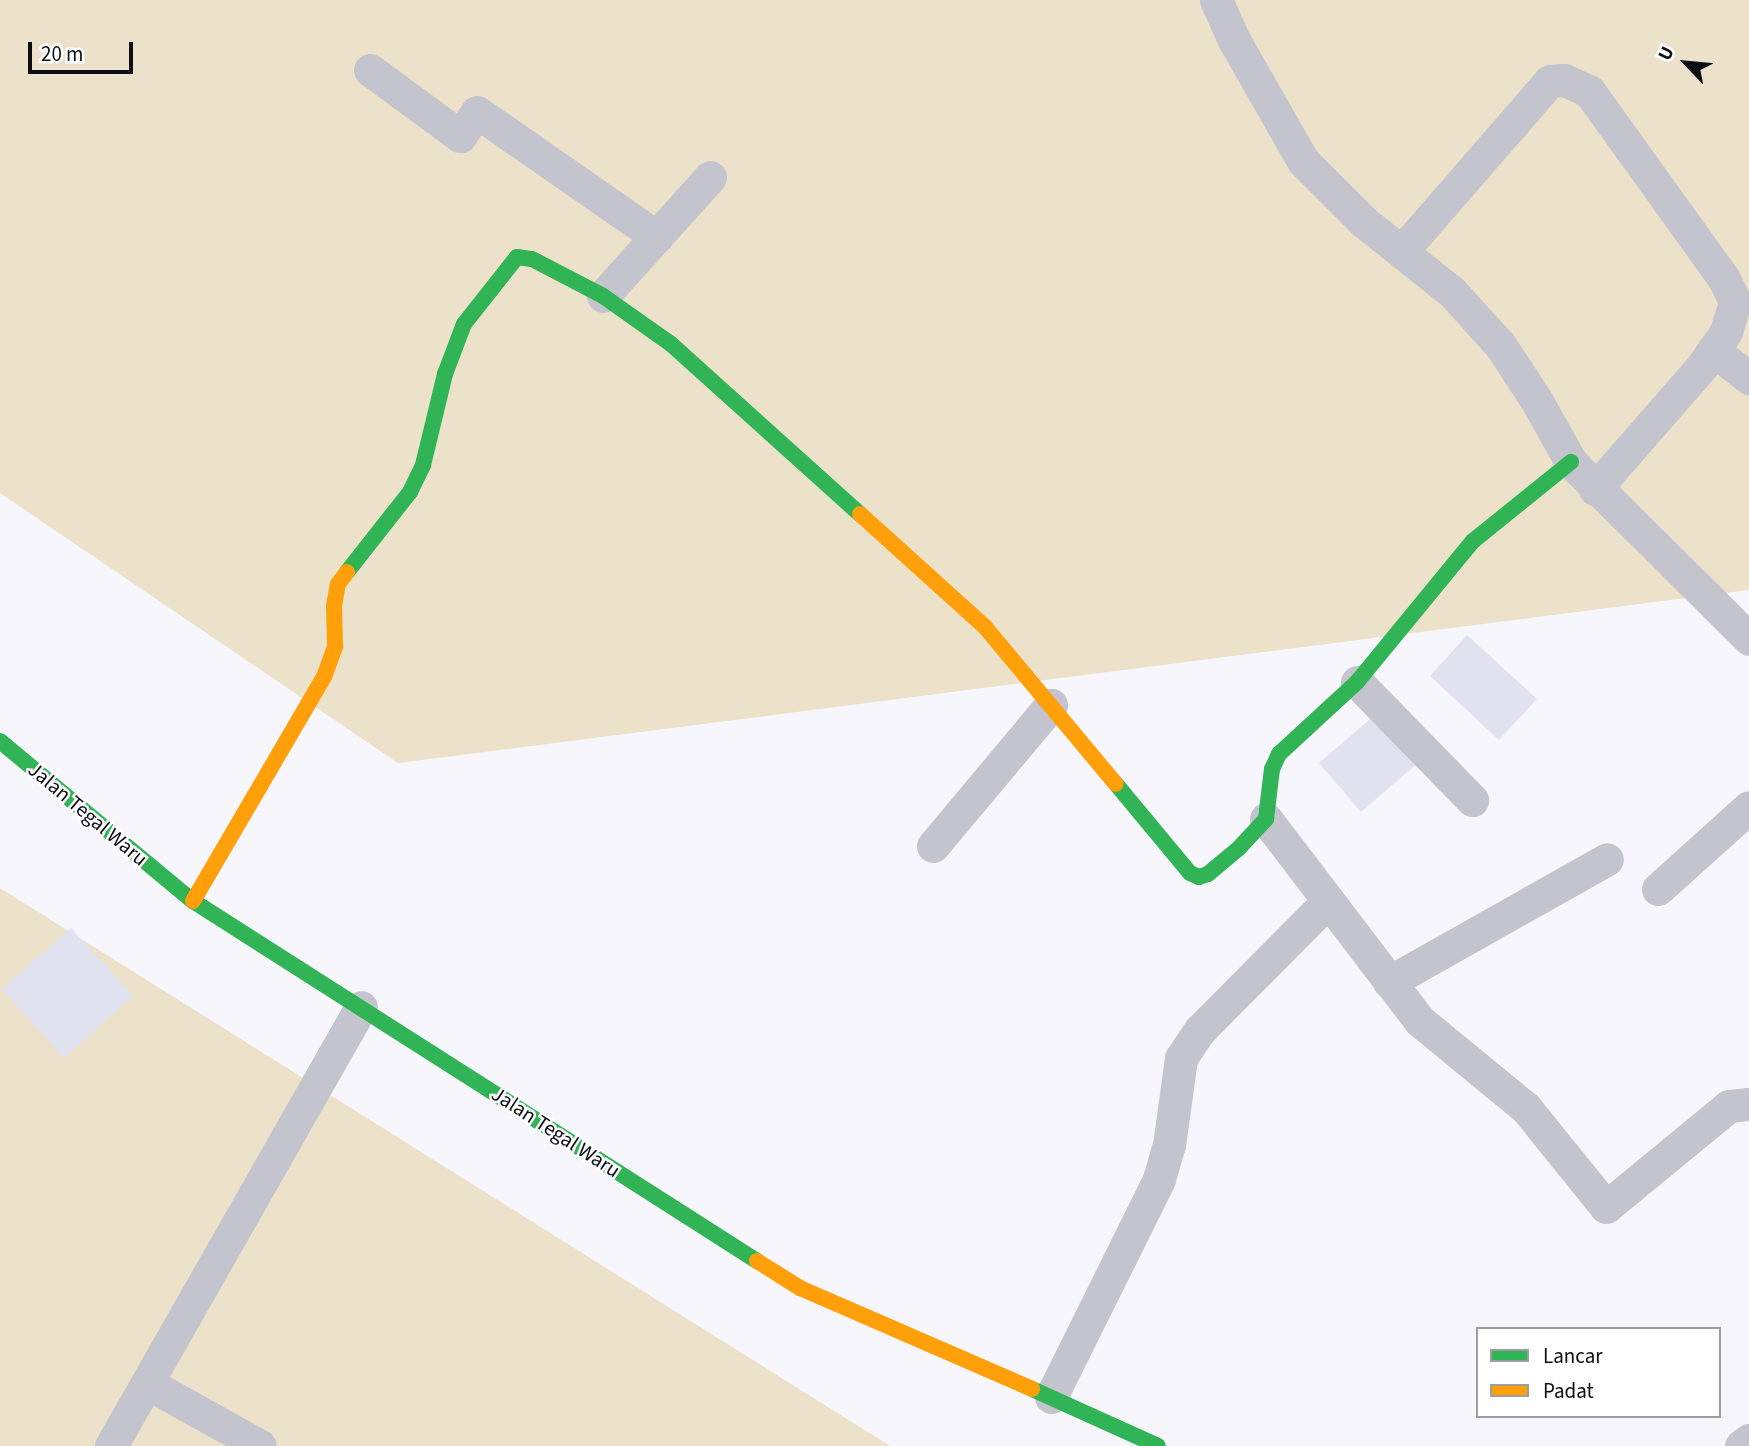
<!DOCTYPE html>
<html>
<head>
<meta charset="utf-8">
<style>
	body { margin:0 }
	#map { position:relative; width:1749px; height:1446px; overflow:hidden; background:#f6f6fc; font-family:"Source Sans 3",sans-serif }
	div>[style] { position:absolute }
	.green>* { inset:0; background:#ece2ca }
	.building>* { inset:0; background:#e0e2f0 }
	.street>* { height:33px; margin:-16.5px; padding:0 16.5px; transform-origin:16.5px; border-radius:16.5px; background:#c3c4cd }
	.fast>* { height:16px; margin:-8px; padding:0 8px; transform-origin:8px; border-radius:8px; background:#30b455 }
	.slow>* { height:16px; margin:-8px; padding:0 8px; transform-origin:8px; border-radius:8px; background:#ff9f0a }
	span { translate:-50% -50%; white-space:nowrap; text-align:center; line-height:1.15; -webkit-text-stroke:5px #fff; paint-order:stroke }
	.street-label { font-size:21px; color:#0c0d12 }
	.legend { position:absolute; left:1476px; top:1327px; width:245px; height:91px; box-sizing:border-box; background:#fff; border:2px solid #9e9ea0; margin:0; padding:9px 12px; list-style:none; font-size:21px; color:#0c0d12 }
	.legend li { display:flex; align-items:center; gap:14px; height:35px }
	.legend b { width:35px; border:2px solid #9e9ea0 }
	.north { position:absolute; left:1651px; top:28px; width:70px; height:70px; -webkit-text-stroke:5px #fff; paint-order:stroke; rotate:296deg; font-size:19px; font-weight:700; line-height:28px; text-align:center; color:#0c0d12 }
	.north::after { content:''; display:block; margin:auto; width:24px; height:32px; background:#0c0d12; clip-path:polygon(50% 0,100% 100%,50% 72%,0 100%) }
	.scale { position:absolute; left:28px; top:42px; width:105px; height:32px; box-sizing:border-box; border:4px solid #0c0d12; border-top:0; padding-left:9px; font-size:21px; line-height:24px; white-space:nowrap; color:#0c0d12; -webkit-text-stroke:5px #fff; paint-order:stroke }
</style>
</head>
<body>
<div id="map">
	<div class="green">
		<div style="clip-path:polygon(0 0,1749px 0,1749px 590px,398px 763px,0 493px)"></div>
		<div style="clip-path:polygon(0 888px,890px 1446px,0 1446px)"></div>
	</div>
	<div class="building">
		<div style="clip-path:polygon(1467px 635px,1537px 699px,1499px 740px,1430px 676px)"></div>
		<div style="clip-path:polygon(1377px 713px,1418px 763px,1361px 812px,1319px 763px)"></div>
		<div style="clip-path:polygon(71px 928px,133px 996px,64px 1058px,2px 989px)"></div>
	</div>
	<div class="street">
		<div style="left:1216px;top:0;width:44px;rotate:65.8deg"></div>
		<div style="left:1234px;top:40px;width:139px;rotate:60.3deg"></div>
		<div style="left:1303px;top:161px;width:86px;rotate:45deg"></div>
		<div style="left:1364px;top:222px;width:112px;rotate:38.5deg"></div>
		<div style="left:1452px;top:292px;width:73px;rotate:47.8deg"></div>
		<div style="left:1501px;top:346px;width:68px;rotate:57deg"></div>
		<div style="left:1538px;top:403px;width:68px;rotate:60.8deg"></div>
		<div style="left:1571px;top:462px;width:251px;rotate:44.8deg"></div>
		<div style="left:370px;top:70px;width:112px;rotate:36.3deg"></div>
		<div style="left:460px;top:136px;width:29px;rotate:-55deg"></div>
		<div style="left:477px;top:112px;width:219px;rotate:34.8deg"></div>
		<div style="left:1402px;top:251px;width:225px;rotate:-49deg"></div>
		<div style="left:1550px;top:81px;width:14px;rotate:-4deg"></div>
		<div style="left:1564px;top:80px;width:27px;rotate:24deg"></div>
		<div style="left:1589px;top:91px;width:231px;rotate:54.3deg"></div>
		<div style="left:1724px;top:279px;width:25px;rotate:64deg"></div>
		<div style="left:1735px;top:302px;width:31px;rotate:107deg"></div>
		<div style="left:1726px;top:332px;width:39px;rotate:125deg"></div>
		<div style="left:1704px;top:364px;width:166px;rotate:131.1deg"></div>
		<div style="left:603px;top:296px;width:160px;rotate:-48deg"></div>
		<div style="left:1713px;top:350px;width:46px;rotate:37.9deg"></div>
		<div style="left:1357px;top:682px;width:165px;rotate:45.7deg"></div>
		<div style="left:1266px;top:819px;width:254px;rotate:52.7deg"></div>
		<div style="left:1420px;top:1021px;width:137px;rotate:39.4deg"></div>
		<div style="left:1526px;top:1108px;width:127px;rotate:51.1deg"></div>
		<div style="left:1606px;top:1207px;width:159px;rotate:-39.4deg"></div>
		<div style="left:1729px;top:1106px;width:20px;rotate:-6deg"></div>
		<div style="left:933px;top:846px;width:184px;rotate:-50.1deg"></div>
		<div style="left:1658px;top:889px;width:122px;rotate:-42deg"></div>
		<div style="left:1389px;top:982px;width:250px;rotate:-29.4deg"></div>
		<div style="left:147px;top:1383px;width:129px;rotate:29.1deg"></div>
		<div style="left:1051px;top:1397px;width:243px;rotate:-63.6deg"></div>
		<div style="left:1159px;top:1179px;width:35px;rotate:-74deg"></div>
		<div style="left:1169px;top:1145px;width:88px;rotate:-82.1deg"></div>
		<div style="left:1181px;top:1058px;width:34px;rotate:-56deg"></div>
		<div style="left:1200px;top:1030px;width:182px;rotate:-45.2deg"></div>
		<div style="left:111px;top:1446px;width:505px;rotate:-60.34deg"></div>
		<div style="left:1741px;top:1446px;width:10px;rotate:-37deg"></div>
	</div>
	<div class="fast">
		<div style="left:347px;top:572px;width:102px;rotate:-51.8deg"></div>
		<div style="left:410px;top:492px;width:30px;rotate:-64deg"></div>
		<div style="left:423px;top:465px;width:94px;rotate:-76.4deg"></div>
		<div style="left:445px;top:374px;width:53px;rotate:-69.2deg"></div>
		<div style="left:464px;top:324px;width:85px;rotate:-51.7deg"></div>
		<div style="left:517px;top:257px;width:15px;rotate:8deg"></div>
		<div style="left:532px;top:259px;width:80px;rotate:27.5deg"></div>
		<div style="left:603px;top:296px;width:83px;rotate:35.2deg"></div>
		<div style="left:671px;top:344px;width:254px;rotate:42deg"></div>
		<div style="left:0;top:741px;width:251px;rotate:39.7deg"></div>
		<div style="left:193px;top:901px;width:669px;rotate:32.55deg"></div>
		<div style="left:1116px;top:784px;width:116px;rotate:50.3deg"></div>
		<div style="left:1190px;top:873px;width:10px;rotate:24deg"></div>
		<div style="left:1199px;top:877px;width:9px;rotate:-18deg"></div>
		<div style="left:1208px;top:874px;width:40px;rotate:-40deg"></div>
		<div style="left:1239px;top:848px;width:40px;rotate:-47deg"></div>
		<div style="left:1266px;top:819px;width:50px;rotate:-83.2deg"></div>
		<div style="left:1272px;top:769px;width:17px;rotate:-65deg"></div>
		<div style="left:1279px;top:754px;width:106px;rotate:-42.7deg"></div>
		<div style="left:1357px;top:682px;width:183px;rotate:-50.6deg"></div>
		<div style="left:1473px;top:541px;width:126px;rotate:-38.9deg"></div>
		<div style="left:1032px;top:1389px;width:138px;rotate:24.3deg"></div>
	</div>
	<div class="slow">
		<div style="left:860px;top:514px;width:169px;rotate:42.1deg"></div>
		<div style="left:985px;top:627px;width:204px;rotate:50.2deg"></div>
		<div style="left:193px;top:901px;width:259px;rotate:-59.7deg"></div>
		<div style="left:324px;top:677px;width:33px;rotate:-70deg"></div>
		<div style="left:335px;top:646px;width:40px;rotate:-91.4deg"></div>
		<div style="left:334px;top:606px;width:22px;rotate:-80deg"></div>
		<div style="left:338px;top:584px;width:15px;rotate:-53deg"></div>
		<div style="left:757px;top:1261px;width:51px;rotate:32.1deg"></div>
		<div style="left:800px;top:1288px;width:253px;rotate:23.5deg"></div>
	</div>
	<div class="street-label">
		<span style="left:88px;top:814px;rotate:40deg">Jalan Tegal Waru</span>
		<span style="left:556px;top:1132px;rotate:33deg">Jalan Tegal Waru</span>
	</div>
	<ul class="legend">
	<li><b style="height:9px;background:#30b455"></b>Lancar</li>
	<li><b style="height:9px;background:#ff9f0a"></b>Padat</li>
	</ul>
	<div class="north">U</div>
	<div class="scale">20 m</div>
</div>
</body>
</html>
